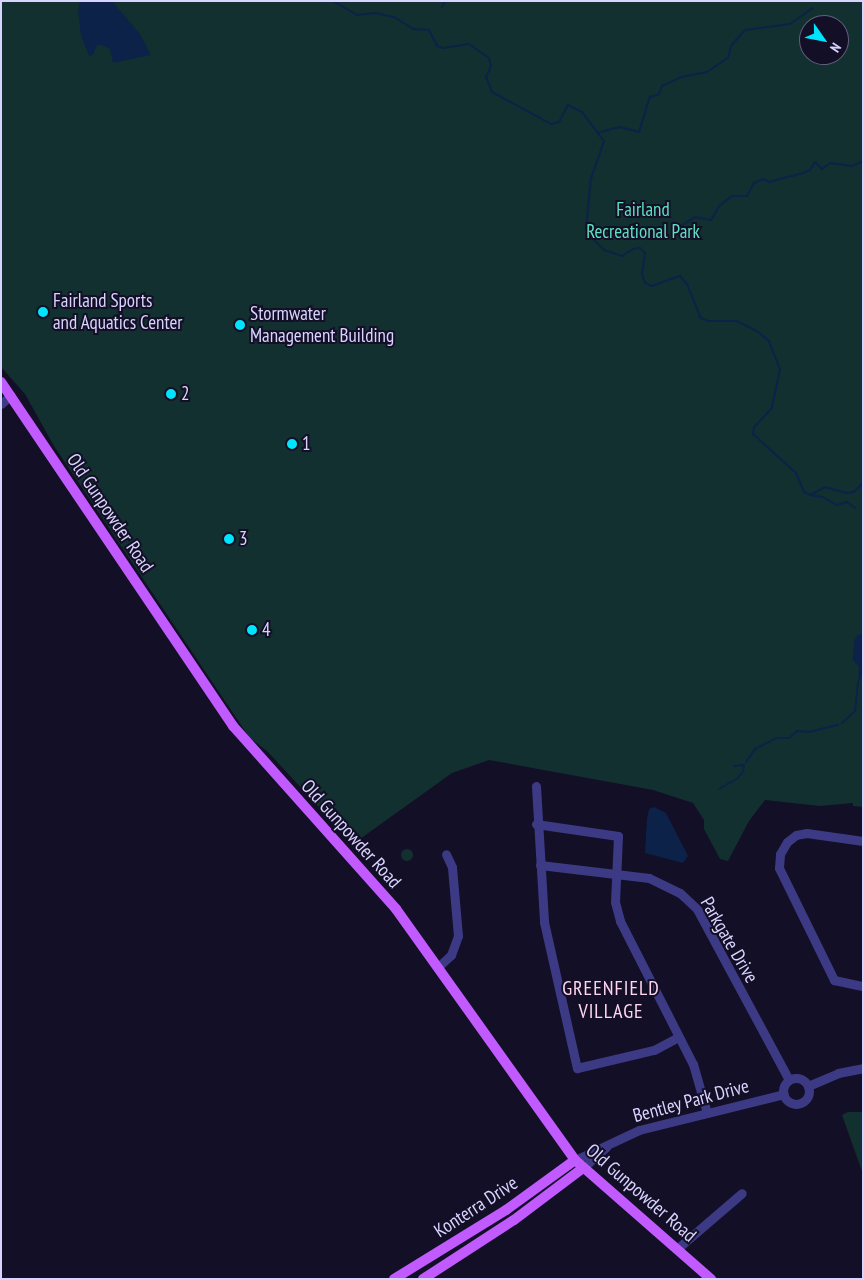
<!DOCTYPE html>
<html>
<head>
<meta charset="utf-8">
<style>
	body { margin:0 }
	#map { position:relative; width:864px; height:1280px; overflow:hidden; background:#130f26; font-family:"PT Sans Narrow",sans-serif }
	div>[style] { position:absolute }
	.green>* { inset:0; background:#12302f }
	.round { border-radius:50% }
	.water>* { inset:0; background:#0c2248 }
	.stream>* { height:2px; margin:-1px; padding:0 1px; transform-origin:1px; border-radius:1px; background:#0c2248 }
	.minor>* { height:9px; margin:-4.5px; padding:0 4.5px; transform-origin:4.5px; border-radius:4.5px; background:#3d3a85 }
	.minor>.ring { margin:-4.5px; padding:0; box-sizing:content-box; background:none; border:9px solid #3d3a85; border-radius:50% }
	.major>* { height:10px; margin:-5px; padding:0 5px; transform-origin:5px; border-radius:5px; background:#c25bff }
	.dots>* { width:14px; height:14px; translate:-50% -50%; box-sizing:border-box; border:2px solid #130f26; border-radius:50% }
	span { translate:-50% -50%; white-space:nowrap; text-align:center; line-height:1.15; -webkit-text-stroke:4px #130f26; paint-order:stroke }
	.park-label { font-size:19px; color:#5fe0c0 }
	.poi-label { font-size:19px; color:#d9d4ff }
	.left { translate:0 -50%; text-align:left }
	.street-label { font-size:19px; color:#d9d4ff }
	.neighbourhood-label { font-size:20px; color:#ffd6f0; letter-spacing:1px }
	.frame { position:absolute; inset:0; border:2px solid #d9d4ff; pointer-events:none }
	.north { position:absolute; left:799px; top:15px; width:50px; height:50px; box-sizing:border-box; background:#130f26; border:1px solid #625e7d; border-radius:50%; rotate:123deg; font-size:14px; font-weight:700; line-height:20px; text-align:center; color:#d9d4ff }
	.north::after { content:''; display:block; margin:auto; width:18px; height:22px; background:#00e5ff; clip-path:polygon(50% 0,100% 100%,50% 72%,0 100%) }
</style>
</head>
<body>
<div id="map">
	<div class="green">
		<div style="clip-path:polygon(evenodd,1px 1px,863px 1px,863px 807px,853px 806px,853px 803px,820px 806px,765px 800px,749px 821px,728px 861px,720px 859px,704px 829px,704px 820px,693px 803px,653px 790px,489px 760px,452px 773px,353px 844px,268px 752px,249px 737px,54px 446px,25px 394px,1px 367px,1px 1px,809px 25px,839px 25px,839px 55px,809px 55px,809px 25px)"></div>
		<div class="round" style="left:401px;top:849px;width:12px;height:12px"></div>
		<div style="clip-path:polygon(848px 1112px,863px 1112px,863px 1174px,842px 1115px)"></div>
	</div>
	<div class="water">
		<div style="clip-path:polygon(80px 1px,112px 1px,140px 34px,151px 55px,113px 63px,110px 49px,102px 45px,97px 45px,93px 55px,89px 56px,81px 35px,78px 11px)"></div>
		<div style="clip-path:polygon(863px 634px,863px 673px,858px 684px,859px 667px,853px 660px,854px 642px,857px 635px)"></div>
		<div style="clip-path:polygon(654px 807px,666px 813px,688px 856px,683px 863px,645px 853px,647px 818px,649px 809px)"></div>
	</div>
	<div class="stream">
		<div style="left:333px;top:1px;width:28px;rotate:30deg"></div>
		<div style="left:357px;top:15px;width:18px;rotate:-6deg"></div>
		<div style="left:375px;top:13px;width:19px;rotate:12deg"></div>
		<div style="left:394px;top:17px;width:22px;rotate:32deg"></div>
		<div style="left:413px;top:29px;width:16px;rotate:4deg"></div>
		<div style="left:429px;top:30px;width:18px;rotate:63deg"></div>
		<div style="left:437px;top:46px;width:7px;rotate:16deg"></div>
		<div style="left:444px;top:48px;width:25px;rotate:-9deg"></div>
		<div style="left:469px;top:44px;width:24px;rotate:35deg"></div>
		<div style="left:489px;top:58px;width:8px;rotate:76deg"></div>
		<div style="left:491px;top:66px;width:12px;rotate:114deg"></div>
		<div style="left:486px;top:77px;width:16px;rotate:68deg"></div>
		<div style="left:492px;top:92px;width:67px;rotate:28.5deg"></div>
		<div style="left:551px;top:124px;width:8px;rotate:-14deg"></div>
		<div style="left:559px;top:122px;width:19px;rotate:-62deg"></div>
		<div style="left:568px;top:105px;width:16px;rotate:27deg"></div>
		<div style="left:582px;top:112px;width:36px;rotate:53deg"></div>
		<div style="left:604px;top:141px;width:39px;rotate:109deg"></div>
		<div style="left:591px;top:178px;width:50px;rotate:95.7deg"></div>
		<div style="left:586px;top:228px;width:9px;rotate:63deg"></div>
		<div style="left:590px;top:236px;width:20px;rotate:45deg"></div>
		<div style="left:604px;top:250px;width:19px;rotate:18deg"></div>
		<div style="left:622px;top:256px;width:13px;rotate:-32deg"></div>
		<div style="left:633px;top:249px;width:7px;rotate:-8deg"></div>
		<div style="left:640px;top:248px;width:7px;rotate:45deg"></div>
		<div style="left:645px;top:253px;width:21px;rotate:98deg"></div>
		<div style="left:642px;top:274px;width:9px;rotate:72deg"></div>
		<div style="left:645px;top:283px;width:8px;rotate:23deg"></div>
		<div style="left:652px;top:286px;width:30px;rotate:-20deg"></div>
		<div style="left:680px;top:276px;width:11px;rotate:49deg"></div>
		<div style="left:687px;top:284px;width:37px;rotate:68deg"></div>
		<div style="left:701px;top:318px;width:9px;rotate:21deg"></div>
		<div style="left:709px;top:321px;width:28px"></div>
		<div style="left:737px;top:321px;width:22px;rotate:27deg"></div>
		<div style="left:757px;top:331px;width:16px;rotate:40deg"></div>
		<div style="left:769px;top:341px;width:30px;rotate:69deg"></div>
		<div style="left:780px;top:369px;width:40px;rotate:102deg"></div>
		<div style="left:772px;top:408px;width:26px;rotate:133deg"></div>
		<div style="left:754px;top:427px;width:7px;rotate:98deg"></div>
		<div style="left:753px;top:434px;width:58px;rotate:42.2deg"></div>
		<div style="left:796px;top:473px;width:21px;rotate:67deg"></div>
		<div style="left:804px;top:492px;width:7px;rotate:27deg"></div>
		<div style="left:810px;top:495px;width:17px;rotate:-28deg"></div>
		<div style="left:825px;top:487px;width:22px;rotate:16deg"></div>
		<div style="left:846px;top:493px;width:8px;rotate:-7deg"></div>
		<div style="left:854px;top:492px;width:13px;rotate:-45deg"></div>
		<div style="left:442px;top:7px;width:7px;rotate:-63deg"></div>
		<div style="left:597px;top:133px;width:23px;rotate:-15deg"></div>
		<div style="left:619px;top:127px;width:21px;rotate:14deg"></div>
		<div style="left:639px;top:132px;width:37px;rotate:-73deg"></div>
		<div style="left:650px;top:97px;width:9px;rotate:-18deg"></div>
		<div style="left:659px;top:94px;width:9px;rotate:-69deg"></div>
		<div style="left:662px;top:86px;width:21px;rotate:-25deg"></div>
		<div style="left:681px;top:77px;width:26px;rotate:-11deg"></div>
		<div style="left:707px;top:72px;width:25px;rotate:-34deg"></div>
		<div style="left:728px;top:58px;width:12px;rotate:-76deg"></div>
		<div style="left:731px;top:46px;width:21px;rotate:-49deg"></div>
		<div style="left:745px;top:30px;width:45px;rotate:-7.6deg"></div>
		<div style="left:790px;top:24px;width:28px;rotate:-35deg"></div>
		<div style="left:673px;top:235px;width:4px;rotate:-90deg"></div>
		<div style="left:673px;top:231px;width:26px;rotate:-32deg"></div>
		<div style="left:695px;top:217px;width:16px;rotate:11deg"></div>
		<div style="left:711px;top:220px;width:16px;rotate:-60deg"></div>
		<div style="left:719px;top:206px;width:16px;rotate:-38deg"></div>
		<div style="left:732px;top:196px;width:15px"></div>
		<div style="left:747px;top:196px;width:15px;rotate:-62deg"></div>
		<div style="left:754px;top:183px;width:10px;rotate:-24deg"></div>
		<div style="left:763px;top:179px;width:7px;rotate:27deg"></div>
		<div style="left:769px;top:182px;width:35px;rotate:-15deg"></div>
		<div style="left:803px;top:173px;width:8px;rotate:-23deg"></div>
		<div style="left:810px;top:170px;width:9px;rotate:-58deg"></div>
		<div style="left:815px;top:162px;width:10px;rotate:45deg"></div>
		<div style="left:822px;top:169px;width:10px;rotate:-37deg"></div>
		<div style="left:830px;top:163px;width:22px;rotate:8deg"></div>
		<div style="left:852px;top:166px;width:12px;rotate:-24deg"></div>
		<div style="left:810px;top:495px;width:13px;rotate:9deg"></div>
		<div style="left:823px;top:497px;width:16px;rotate:30deg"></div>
		<div style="left:837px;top:505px;width:10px;rotate:-17deg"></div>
		<div style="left:847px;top:502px;width:10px;rotate:37deg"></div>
		<div style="left:842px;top:723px;width:18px;rotate:-43deg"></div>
		<div style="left:855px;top:711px;width:29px;rotate:-84deg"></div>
		<div style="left:746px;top:762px;width:16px;rotate:-55deg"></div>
		<div style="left:755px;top:749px;width:25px;rotate:-27deg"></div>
		<div style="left:777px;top:738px;width:12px"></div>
		<div style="left:789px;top:738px;width:11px;rotate:-41deg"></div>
		<div style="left:797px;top:731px;width:12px;rotate:5deg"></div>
		<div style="left:809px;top:732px;width:30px;rotate:-14deg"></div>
		<div style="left:734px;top:766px;width:9px;rotate:-6deg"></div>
		<div style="left:719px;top:789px;width:22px;rotate:-30deg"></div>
		<div style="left:738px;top:778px;width:9px;rotate:-54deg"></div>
		<div style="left:743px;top:771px;width:6px;rotate:-81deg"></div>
	</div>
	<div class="minor">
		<div style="left:1px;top:404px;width:13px;rotate:-42deg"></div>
		<div style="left:536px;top:786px;width:136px;rotate:86.6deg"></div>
		<div style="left:544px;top:922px;width:150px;rotate:77.3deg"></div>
		<div style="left:577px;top:1068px;width:79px;rotate:-13.2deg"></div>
		<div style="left:654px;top:1050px;width:27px;rotate:-28deg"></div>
		<div style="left:536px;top:824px;width:83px;rotate:8.3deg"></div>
		<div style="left:618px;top:836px;width:66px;rotate:92.6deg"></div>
		<div style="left:615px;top:902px;width:20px;rotate:75deg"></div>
		<div style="left:620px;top:921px;width:161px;rotate:63deg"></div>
		<div style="left:693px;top:1064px;width:51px;rotate:74.1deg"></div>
		<div style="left:863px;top:841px;width:57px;rotate:-171.9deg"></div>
		<div style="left:807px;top:833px;width:11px;rotate:170deg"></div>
		<div style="left:796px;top:835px;width:11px;rotate:142deg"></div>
		<div style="left:787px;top:842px;width:14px;rotate:120deg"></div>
		<div style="left:780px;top:854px;width:14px;rotate:94deg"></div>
		<div style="left:779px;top:868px;width:125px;rotate:63.8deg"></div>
		<div style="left:834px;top:980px;width:30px;rotate:12deg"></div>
		<div style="left:540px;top:865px;width:110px;rotate:6.8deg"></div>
		<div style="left:649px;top:878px;width:34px;rotate:26deg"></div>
		<div style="left:680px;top:893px;width:23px;rotate:43deg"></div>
		<div style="left:697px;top:909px;width:194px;rotate:61.7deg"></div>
		<div style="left:438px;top:967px;width:18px;rotate:-43deg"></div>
		<div style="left:451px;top:955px;width:20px;rotate:-70deg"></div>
		<div style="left:458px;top:936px;width:69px;rotate:-95deg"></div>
		<div style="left:452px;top:867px;width:14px;rotate:-115deg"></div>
		<div class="ring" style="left:783px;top:1078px;width:17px;height:17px"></div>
		<div style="left:808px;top:1086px;width:33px;rotate:-23deg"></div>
		<div style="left:838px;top:1073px;width:25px;rotate:-11deg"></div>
		<div style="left:575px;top:1160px;width:71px;rotate:-25.1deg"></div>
		<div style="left:639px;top:1130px;width:149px;rotate:-13.9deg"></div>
		<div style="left:583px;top:1168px;width:31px;rotate:-42deg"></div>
		<div style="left:678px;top:1248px;width:84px;rotate:-40.7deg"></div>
	</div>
	<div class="major">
		<div style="left:1px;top:382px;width:415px;rotate:56deg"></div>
		<div style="left:233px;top:726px;width:245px;rotate:48.3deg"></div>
		<div style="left:396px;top:909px;width:308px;rotate:54.5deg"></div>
		<div style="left:575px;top:1160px;width:181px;rotate:41.2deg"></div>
		<div style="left:394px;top:1279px;width:132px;rotate:-31.6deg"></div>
		<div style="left:506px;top:1210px;width:85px;rotate:-35.9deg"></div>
		<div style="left:423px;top:1279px;width:108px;rotate:-33deg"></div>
		<div style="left:514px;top:1220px;width:86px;rotate:-37deg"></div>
	</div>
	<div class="dots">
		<div style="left:43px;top:312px;background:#00e5ff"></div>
		<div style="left:240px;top:325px;background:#00e5ff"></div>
		<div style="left:171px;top:394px;background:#00e5ff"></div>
		<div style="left:292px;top:444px;background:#00e5ff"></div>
		<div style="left:229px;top:539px;background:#00e5ff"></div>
		<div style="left:252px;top:630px;background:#00e5ff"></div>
	</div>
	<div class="park-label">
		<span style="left:643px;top:221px">Fairland<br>Recreational Park</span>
	</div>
	<div class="poi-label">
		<span class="left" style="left:53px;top:312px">Fairland Sports<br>and Aquatics Center</span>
		<span class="left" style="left:250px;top:325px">Stormwater<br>Management Building</span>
		<span class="left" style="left:181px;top:394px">2</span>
		<span class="left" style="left:302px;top:444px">1</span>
		<span class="left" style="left:239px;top:539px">3</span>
		<span class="left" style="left:262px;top:630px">4</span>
	</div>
	<div class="street-label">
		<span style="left:110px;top:513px;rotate:56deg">Old Gunpowder Road</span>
		<span style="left:351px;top:834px;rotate:48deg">Old Gunpowder Road</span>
		<span style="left:729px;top:940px;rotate:60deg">Parkgate Drive</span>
		<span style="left:691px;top:1101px;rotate:-15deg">Bentley Park Drive</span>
		<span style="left:641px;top:1193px;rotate:41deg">Old Gunpowder Road</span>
		<span style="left:476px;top:1207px;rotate:-33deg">Konterra Drive</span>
	</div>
	<div class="neighbourhood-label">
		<span style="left:611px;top:1000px">GREENFIELD<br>VILLAGE</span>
	</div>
	<div class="frame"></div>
	<div class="north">N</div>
</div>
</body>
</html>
